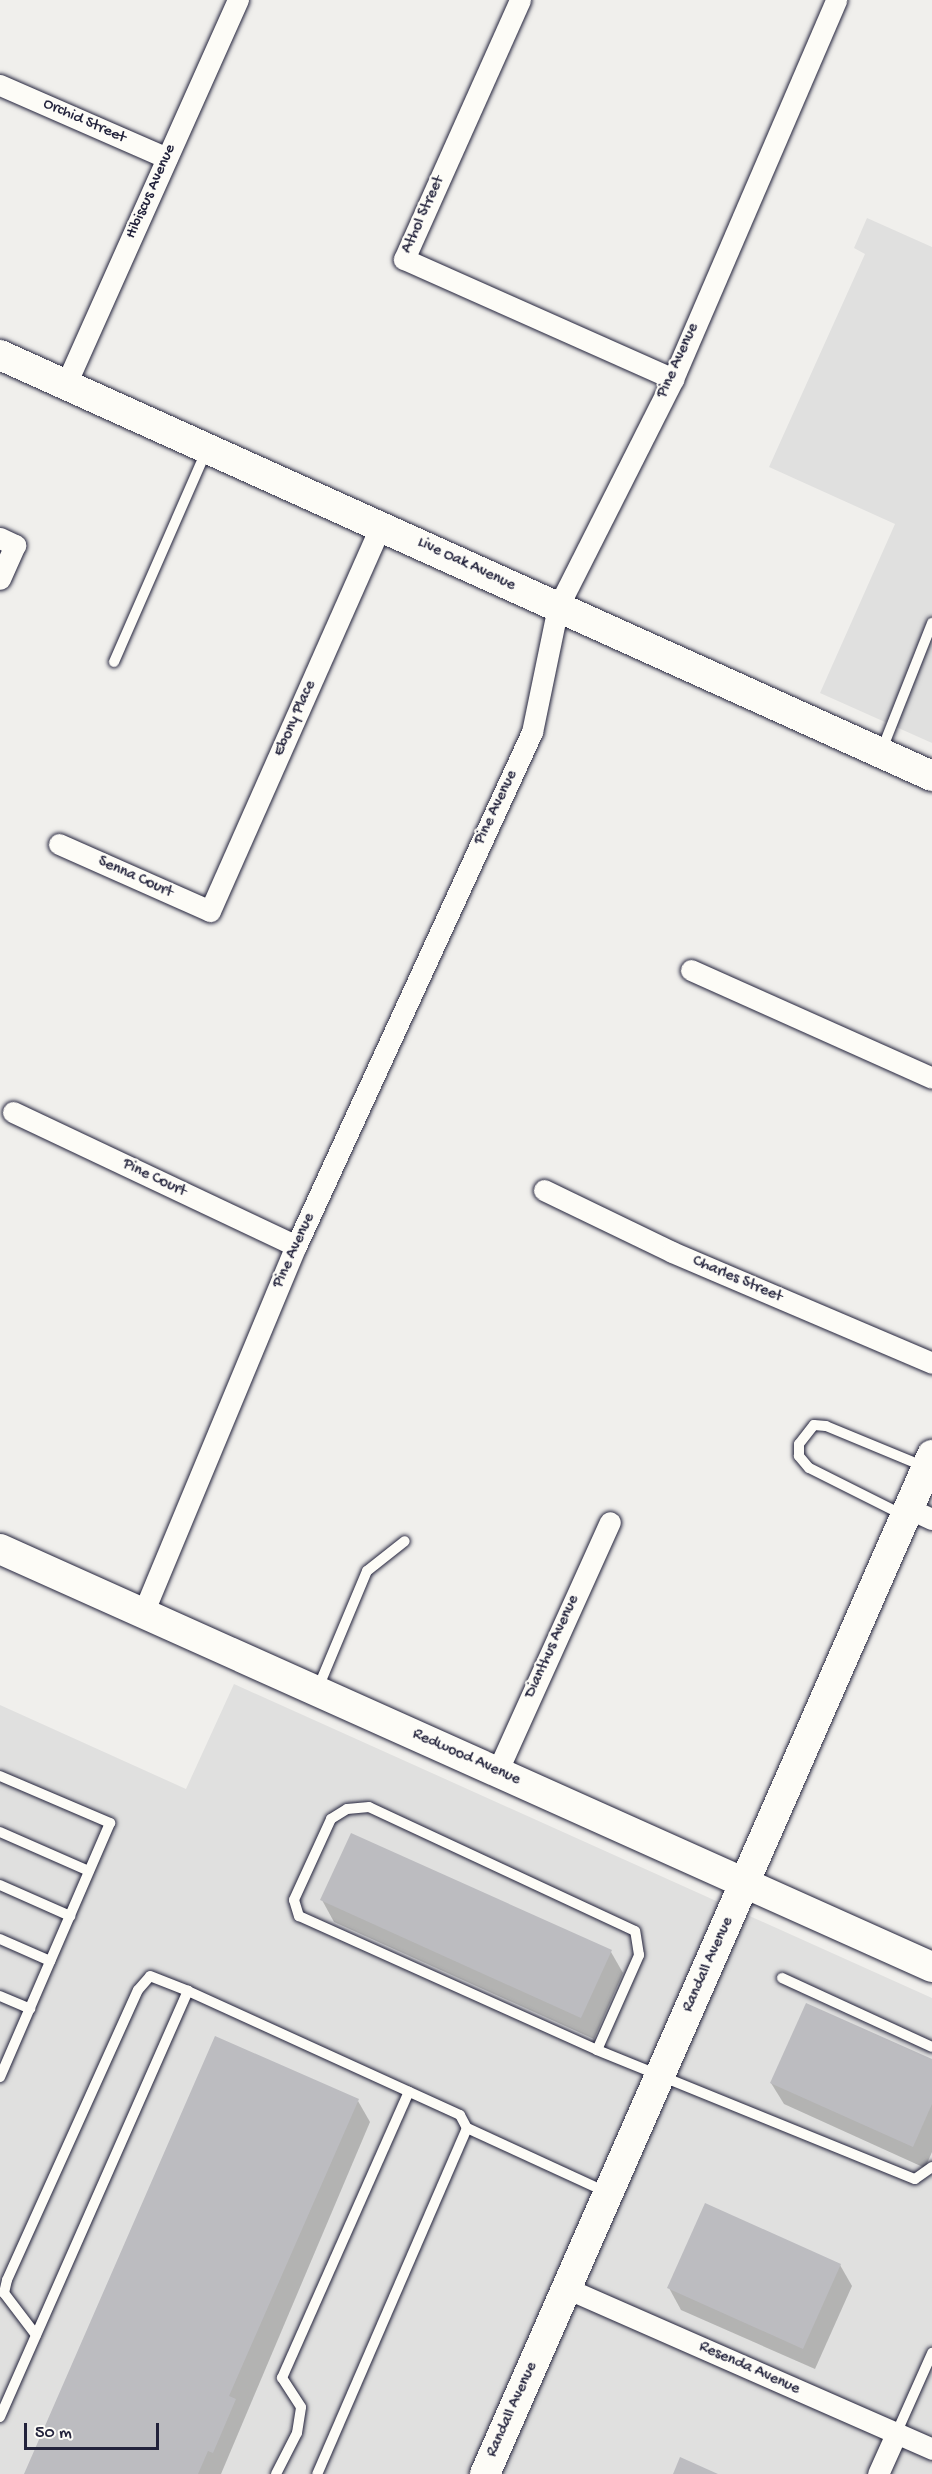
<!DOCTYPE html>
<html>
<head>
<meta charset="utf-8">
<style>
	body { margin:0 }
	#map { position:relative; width:932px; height:2474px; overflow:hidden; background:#f0efec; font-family:"Gochi Hand",sans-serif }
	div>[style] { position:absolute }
	.built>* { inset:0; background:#e0e0df }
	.shadow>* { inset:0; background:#0003 }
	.building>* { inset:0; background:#bcbcc0 }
	.roads { filter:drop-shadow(0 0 2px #22223b) drop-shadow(0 0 2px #22223b) }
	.lane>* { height:10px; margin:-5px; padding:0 5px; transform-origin:5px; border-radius:5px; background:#fdfcf7 }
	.street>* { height:21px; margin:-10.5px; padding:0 10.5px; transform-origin:10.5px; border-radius:10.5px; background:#fdfcf7 }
	.secondary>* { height:30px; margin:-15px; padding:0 15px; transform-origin:15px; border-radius:15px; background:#fdfcf7 }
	span { translate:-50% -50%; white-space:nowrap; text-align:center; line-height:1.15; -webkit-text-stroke:4.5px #fdfcf7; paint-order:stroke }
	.street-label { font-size:16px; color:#22223b }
	.scale { position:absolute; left:24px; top:2423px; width:135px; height:27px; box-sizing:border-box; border:3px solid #22223b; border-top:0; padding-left:8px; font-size:18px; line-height:21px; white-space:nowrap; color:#22223b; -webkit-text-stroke:4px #fdfcf7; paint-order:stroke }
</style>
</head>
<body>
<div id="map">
	<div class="built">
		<div style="clip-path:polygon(867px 218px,932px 247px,932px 743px,820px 693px,895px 524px,769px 467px,865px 254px,854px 248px)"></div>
		<div style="clip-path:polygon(234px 1684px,932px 1998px,932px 2474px,0 2474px,0 1705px,186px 1789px)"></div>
	</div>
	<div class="shadow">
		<div style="clip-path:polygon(322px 1900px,611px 1952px,623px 1973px,594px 2039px,334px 1922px)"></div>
		<div style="clip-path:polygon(932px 2061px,932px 2152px,925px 2168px,784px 2104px,771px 2083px)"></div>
		<div style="clip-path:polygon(358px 2101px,370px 2122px,221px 2474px,25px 2474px)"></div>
		<div style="clip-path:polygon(840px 2265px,852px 2286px,815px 2369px,681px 2310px,669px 2288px)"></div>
	</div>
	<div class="building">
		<div style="clip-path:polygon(351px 1833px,612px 1950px,581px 2018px,320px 1900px)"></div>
		<div style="clip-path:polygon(806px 2003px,932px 2059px,932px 2104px,913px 2147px,770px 2083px)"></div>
		<div style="clip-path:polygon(215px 2036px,359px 2099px,229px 2396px,236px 2399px,213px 2453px,208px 2451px,198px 2474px,24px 2474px)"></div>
		<div style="clip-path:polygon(705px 2203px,841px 2264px,803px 2349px,667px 2288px)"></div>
		<div style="clip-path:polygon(680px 2457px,718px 2474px,673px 2474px)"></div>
	</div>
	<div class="roads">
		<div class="lane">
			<div style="left:114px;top:662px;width:230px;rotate:-66.4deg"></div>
			<div style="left:881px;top:752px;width:139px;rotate:-68.4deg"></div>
			<div style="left:905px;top:1516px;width:107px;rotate:-153.4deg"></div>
			<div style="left:809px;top:1468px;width:16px;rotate:-130deg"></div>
			<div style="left:799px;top:1456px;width:12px;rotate:-90deg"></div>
			<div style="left:799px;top:1444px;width:24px;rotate:-52deg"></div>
			<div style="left:814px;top:1425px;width:12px;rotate:5deg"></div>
			<div style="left:826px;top:1426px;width:107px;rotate:22.5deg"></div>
			<div style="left:318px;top:1688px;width:127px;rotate:-67.3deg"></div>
			<div style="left:367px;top:1571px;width:48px;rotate:-38.3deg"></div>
			<div style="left:0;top:1776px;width:120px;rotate:23.1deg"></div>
			<div style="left:110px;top:1823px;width:277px;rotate:113.4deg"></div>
			<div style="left:0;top:1832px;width:97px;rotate:23.7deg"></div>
			<div style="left:0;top:1885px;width:77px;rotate:23.9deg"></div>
			<div style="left:0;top:1939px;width:55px;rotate:23.7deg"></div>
			<div style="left:782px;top:1978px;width:165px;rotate:24.7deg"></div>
			<div style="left:0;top:1996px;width:33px;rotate:23deg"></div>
			<div style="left:597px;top:2050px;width:104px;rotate:-66.1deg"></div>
			<div style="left:639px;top:1955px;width:24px;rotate:-99deg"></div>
			<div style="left:635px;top:1931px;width:293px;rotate:-155deg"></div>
			<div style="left:369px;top:1807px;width:22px;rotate:175deg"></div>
			<div style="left:347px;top:1809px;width:19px;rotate:148deg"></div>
			<div style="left:331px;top:1819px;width:89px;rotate:114.6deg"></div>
			<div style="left:294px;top:1900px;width:17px;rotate:73deg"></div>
			<div style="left:299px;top:1916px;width:327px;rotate:24.2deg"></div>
			<div style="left:597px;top:2050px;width:343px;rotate:22.1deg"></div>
			<div style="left:915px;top:2179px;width:21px;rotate:-35deg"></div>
			<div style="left:467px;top:2128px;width:153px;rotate:24.7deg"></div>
			<div style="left:36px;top:2335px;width:53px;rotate:-127.3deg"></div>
			<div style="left:4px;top:2293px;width:13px;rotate:-77deg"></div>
			<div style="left:7px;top:2280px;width:318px;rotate:-65.7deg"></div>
			<div style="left:138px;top:1990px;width:18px;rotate:-49deg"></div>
			<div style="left:150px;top:1976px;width:41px;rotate:21.5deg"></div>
			<div style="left:0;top:2417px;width:466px;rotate:-66.2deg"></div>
			<div style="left:188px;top:1991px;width:299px;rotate:24.5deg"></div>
			<div style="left:460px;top:2115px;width:15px;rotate:62deg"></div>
			<div style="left:467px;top:2128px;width:377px;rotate:113.4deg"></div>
			<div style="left:896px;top:2434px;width:89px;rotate:-66deg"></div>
			<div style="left:276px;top:2474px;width:46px;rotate:-62.9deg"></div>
			<div style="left:297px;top:2433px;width:26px;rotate:-81deg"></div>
			<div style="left:301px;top:2407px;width:35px;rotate:-123deg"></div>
			<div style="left:282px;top:2378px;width:313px;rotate:-66.1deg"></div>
		</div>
		<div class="street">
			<div style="left:520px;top:0;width:284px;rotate:114.1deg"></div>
			<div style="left:404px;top:259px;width:295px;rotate:24deg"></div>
			<div style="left:0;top:85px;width:182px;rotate:23.6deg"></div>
			<div style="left:66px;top:384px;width:421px;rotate:-65.9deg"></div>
			<div style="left:0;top:538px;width:17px;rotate:25deg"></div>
			<div style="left:15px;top:545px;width:37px;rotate:114deg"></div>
			<div style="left:59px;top:844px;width:165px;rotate:23.9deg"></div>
			<div style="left:210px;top:911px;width:421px;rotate:-66.1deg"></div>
			<div style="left:691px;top:970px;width:264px;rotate:24.1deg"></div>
			<div style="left:13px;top:1112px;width:313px;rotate:25.3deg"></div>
			<div style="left:544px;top:1190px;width:142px;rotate:25.8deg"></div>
			<div style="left:672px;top:1252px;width:283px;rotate:23.1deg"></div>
			<div style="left:908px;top:1508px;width:26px;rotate:25deg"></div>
			<div style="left:143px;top:1613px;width:398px;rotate:-67.4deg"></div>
			<div style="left:296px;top:1246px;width:566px;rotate:-65.34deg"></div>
			<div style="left:532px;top:732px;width:128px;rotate:-78.3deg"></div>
			<div style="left:558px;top:607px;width:255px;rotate:-63.2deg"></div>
			<div style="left:673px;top:379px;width:413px;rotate:-66.7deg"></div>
			<div style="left:497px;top:1772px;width:274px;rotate:-65.7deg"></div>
			<div style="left:566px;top:2288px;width:400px;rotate:23.7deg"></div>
			<div style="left:878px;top:2474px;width:44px;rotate:-65.8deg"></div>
		</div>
		<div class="secondary">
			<div style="left:0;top:355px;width:1023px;rotate:24.31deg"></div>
			<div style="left:0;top:1549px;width:1021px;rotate:24.16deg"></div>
			<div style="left:485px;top:2474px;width:1113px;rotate:-66.31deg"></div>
		</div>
	</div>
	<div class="street-label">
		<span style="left:84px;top:122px;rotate:24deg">Orchid Street</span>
		<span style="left:152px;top:192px;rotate:-66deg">Hibiscus Avenue</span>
		<span style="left:424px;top:215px;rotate:-66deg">Athol Street</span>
		<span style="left:679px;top:361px;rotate:-66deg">Pine Avenue</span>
		<span style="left:466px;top:565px;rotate:25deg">Live Oak Avenue</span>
		<span style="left:296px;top:719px;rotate:-66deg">Ebony Place</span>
		<span style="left:497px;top:808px;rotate:-65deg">Pine Avenue</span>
		<span style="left:135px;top:878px;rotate:24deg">Senna Court</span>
		<span style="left:154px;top:1179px;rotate:25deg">Pine Court</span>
		<span style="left:295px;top:1251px;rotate:-66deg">Pine Avenue</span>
		<span style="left:737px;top:1280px;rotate:23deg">Charles Street</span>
		<span style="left:553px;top:1647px;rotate:-66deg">Dianthus Avenue</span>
		<span style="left:466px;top:1758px;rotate:24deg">Redwood Avenue</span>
		<span style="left:709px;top:1965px;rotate:-66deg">Randall Avenue</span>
		<span style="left:749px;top:2369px;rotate:24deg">Resenda Avenue</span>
		<span style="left:513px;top:2410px;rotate:-66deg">Randall Avenue</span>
	</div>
	<div class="scale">50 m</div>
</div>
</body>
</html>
